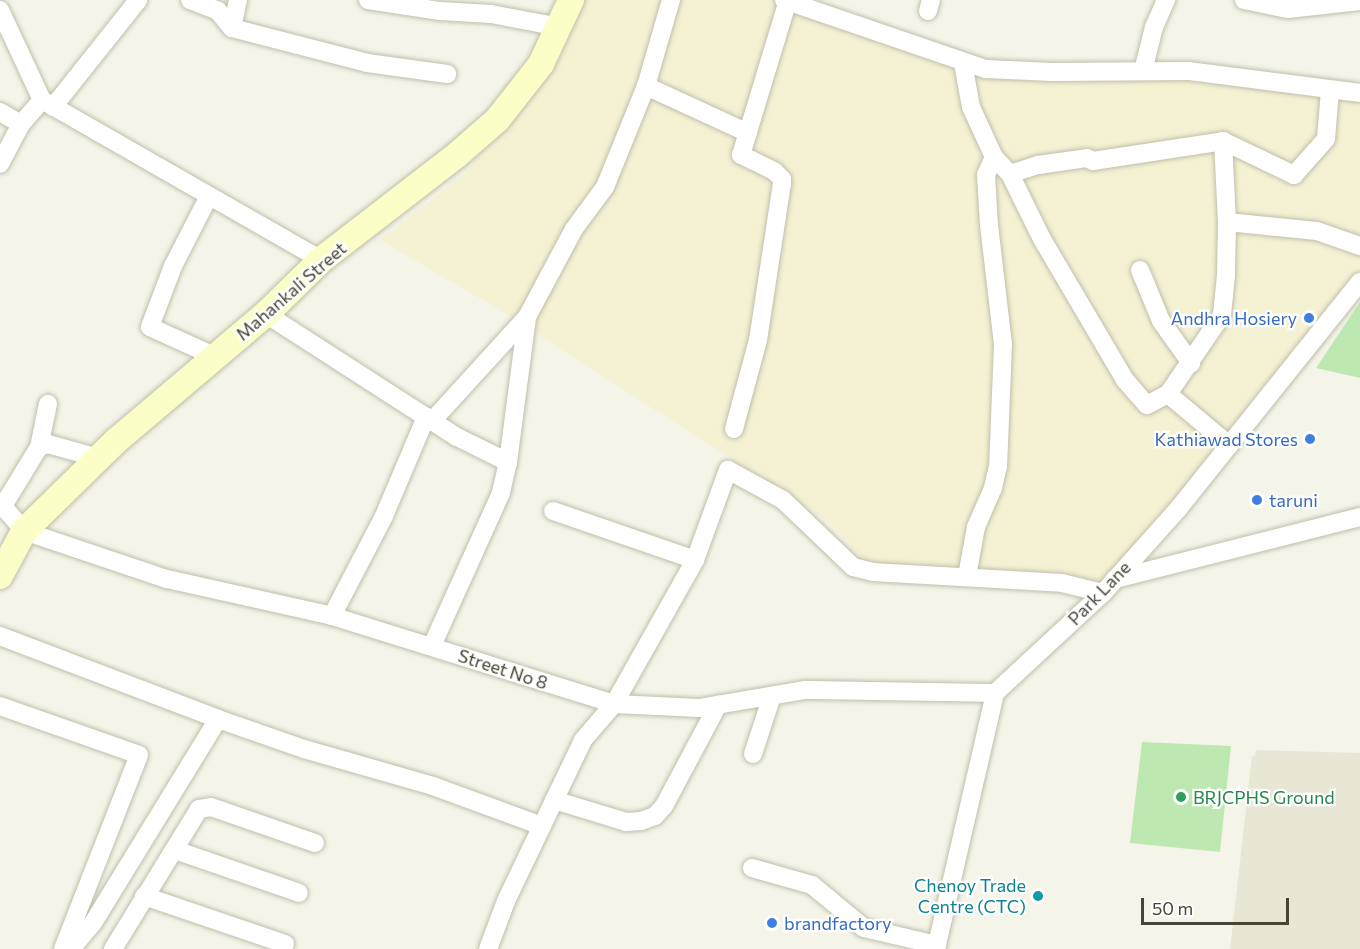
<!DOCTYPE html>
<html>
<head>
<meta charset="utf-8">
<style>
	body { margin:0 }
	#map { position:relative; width:1360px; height:949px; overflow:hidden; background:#f4f4e8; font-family:Commissioner,sans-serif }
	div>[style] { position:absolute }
	.residential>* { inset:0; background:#e8e7d6 }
	.commercial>* { inset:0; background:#f5f1d3 }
	.green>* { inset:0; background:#bee8b1 }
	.roads { filter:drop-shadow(0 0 2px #bfbfaa) drop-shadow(0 0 2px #bfbfaa) }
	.street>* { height:18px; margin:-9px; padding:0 9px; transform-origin:9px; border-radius:9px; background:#fff }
	.secondary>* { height:26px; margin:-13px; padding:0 13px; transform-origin:13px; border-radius:13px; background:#fbfec7 }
	.dots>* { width:16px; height:16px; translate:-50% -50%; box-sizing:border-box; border:3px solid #fff; border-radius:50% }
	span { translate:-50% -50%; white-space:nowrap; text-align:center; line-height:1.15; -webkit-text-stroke:4.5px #fff; paint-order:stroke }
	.street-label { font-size:18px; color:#474636 }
	.shop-label { font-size:18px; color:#366cbe }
	.right { translate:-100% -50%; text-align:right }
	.left { translate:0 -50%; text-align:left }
	.leisure-label { font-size:18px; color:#27864d }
	.culture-label { font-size:18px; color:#0d838f }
	.scale { position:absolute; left:1141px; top:898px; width:148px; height:27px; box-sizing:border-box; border:3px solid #474636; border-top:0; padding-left:8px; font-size:18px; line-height:21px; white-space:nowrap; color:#474636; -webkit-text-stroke:4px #fff; paint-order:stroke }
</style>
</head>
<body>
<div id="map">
	<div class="residential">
		<div style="clip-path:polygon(1256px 750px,1360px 753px,1360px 949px,1230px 949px,1252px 756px,1255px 756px)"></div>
	</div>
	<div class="commercial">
		<div style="clip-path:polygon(576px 0,781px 0,928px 55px,1360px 96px,1360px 272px,1241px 422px,1099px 591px,867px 567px,831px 523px,500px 310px,380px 240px,467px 172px,540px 72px)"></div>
	</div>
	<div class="green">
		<div style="clip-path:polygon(1360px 302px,1360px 378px,1316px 368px)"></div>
		<div style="clip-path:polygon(1142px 742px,1231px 746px,1220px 852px,1130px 843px)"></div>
	</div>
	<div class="roads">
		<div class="street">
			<div style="left:190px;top:0;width:30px;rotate:21deg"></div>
			<div style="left:218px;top:11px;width:22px;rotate:51deg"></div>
			<div style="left:232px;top:28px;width:139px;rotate:14.5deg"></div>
			<div style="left:367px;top:63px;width:81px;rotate:7.8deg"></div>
			<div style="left:368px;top:0;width:73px;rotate:8.7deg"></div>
			<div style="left:440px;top:11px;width:51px;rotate:3.4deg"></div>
			<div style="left:491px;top:14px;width:69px;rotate:10.8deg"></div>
			<div style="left:784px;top:0;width:213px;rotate:18.9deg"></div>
			<div style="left:986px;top:69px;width:66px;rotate:2.6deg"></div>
			<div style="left:1052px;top:72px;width:137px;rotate:-0.4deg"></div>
			<div style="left:1189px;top:71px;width:172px;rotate:7.3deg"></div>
			<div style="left:1244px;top:0;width:45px;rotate:11.6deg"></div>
			<div style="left:1288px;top:9px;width:72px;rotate:-6.3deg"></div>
			<div style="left:0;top:10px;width:99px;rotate:65deg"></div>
			<div style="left:42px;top:100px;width:32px;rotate:131deg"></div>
			<div style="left:21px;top:124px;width:45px;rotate:117.7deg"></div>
			<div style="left:928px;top:11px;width:11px;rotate:-75deg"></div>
			<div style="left:232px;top:28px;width:29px;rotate:-78deg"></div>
			<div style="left:963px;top:63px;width:45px;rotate:79.7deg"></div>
			<div style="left:971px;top:107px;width:55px;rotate:65.3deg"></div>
			<div style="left:994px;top:157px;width:20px;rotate:114deg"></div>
			<div style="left:986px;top:175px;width:50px;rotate:86.6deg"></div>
			<div style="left:989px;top:225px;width:120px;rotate:83.3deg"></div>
			<div style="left:1003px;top:344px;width:122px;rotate:92.3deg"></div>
			<div style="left:998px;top:466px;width:23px;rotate:103deg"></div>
			<div style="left:993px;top:488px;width:43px;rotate:113.6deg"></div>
			<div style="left:976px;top:527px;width:50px;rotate:100.4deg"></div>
			<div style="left:1143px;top:71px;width:45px;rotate:-76deg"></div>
			<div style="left:1154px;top:27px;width:30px;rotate:-66deg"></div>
			<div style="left:646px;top:86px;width:112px;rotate:24.7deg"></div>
			<div style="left:42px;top:100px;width:322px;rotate:29.8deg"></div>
			<div style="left:53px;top:107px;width:137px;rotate:-51.5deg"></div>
			<div style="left:0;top:112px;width:24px;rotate:30deg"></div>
			<div style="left:994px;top:157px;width:23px;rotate:47deg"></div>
			<div style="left:1010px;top:174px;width:72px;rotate:63.8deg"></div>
			<div style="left:1042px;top:239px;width:164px;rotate:59.5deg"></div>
			<div style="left:1125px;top:380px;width:33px;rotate:49deg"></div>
			<div style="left:1147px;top:405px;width:24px;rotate:-28deg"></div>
			<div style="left:1168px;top:394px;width:96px;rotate:-55.6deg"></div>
			<div style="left:1222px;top:315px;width:40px;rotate:-84.3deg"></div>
			<div style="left:1226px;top:275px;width:53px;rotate:-88.9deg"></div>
			<div style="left:1227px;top:222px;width:81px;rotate:-92.8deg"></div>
			<div style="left:1010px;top:174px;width:29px;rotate:-18deg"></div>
			<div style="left:1038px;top:165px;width:49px;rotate:-8.1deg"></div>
			<div style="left:1087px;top:158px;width:7px;rotate:27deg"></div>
			<div style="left:1093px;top:161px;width:132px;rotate:-8.7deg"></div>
			<div style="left:1223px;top:141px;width:79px;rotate:25.6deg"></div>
			<div style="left:1294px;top:175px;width:48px;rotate:-48.4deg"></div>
			<div style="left:1326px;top:139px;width:49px;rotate:-85.3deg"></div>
			<div style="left:209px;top:196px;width:79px;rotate:117.2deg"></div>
			<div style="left:173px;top:266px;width:65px;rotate:110.7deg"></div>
			<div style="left:150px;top:327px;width:72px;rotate:24.4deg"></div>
			<div style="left:1227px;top:222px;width:90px;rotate:5.7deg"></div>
			<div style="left:1317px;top:231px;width:46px;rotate:19.2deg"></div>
			<div style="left:1140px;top:270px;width:55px;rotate:67.6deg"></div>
			<div style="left:1161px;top:321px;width:52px;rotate:54.5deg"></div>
			<div style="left:266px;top:314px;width:227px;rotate:32.8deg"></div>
			<div style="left:457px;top:437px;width:57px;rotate:26.1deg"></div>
			<div style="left:508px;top:462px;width:32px;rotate:103deg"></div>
			<div style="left:501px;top:493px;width:168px;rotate:114.3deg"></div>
			<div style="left:1168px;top:394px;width:80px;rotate:39.9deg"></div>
			<div style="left:432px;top:421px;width:141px;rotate:-47.6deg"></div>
			<div style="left:527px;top:317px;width:100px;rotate:-61.9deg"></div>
			<div style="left:574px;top:229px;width:52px;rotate:-53.6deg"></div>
			<div style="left:605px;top:187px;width:109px;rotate:-67.9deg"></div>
			<div style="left:646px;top:86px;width:90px;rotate:-73.8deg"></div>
			<div style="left:734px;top:429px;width:92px;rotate:-74.9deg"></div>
			<div style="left:758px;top:340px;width:158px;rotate:-81.3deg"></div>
			<div style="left:782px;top:184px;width:5px;rotate:-90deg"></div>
			<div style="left:782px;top:179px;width:11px;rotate:-135deg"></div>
			<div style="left:774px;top:171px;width:37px;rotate:-154deg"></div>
			<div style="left:741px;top:155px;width:162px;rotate:-73.1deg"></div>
			<div style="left:39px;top:447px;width:44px;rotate:-78.2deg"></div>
			<div style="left:508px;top:462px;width:146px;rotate:-82.5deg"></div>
			<div style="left:0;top:503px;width:37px;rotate:49deg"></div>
			<div style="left:24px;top:531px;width:151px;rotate:18.6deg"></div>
			<div style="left:167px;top:579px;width:169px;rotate:12.6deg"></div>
			<div style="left:332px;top:616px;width:295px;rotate:17.3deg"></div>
			<div style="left:614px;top:704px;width:85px;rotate:2.7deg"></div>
			<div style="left:699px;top:708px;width:108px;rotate:-9.6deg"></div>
			<div style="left:805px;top:690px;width:190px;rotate:0.9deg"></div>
			<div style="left:3px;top:506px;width:69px;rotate:-58.6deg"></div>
			<div style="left:39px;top:447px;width:9px;rotate:-18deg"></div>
			<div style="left:48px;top:444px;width:52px;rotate:15.6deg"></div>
			<div style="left:553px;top:511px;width:150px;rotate:19deg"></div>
			<div style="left:1115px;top:579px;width:253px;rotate:-14.2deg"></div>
			<div style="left:332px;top:616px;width:113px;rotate:-62.5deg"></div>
			<div style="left:384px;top:516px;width:108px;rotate:-67deg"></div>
			<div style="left:0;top:636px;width:233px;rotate:20.8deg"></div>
			<div style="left:218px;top:719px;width:91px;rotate:19.2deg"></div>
			<div style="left:304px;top:749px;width:134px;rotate:16deg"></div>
			<div style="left:433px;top:786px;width:116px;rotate:20.2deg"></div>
			<div style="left:0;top:706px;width:147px;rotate:19.4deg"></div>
			<div style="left:139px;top:755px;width:208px;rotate:111.4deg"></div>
			<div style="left:753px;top:754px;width:61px;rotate:-71.9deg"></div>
			<div style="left:554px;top:800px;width:75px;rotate:17deg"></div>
			<div style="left:626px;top:822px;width:15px;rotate:-4deg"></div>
			<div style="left:641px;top:821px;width:15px;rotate:-20deg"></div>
			<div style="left:655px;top:816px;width:13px;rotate:-48deg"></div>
			<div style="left:664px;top:806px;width:115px;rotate:-61.9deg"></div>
			<div style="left:175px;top:850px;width:131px;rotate:19.1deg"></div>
			<div style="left:752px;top:868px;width:62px;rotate:15.8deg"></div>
			<div style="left:812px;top:885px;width:67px;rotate:39.6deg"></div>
			<div style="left:864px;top:928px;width:75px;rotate:13.1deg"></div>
			<div style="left:144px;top:896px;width:149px;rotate:18.8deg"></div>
			<div style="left:71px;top:949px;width:34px;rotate:-50deg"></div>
			<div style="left:93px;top:923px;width:239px;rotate:-58.5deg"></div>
			<div style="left:113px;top:949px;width:164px;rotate:-58.4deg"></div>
			<div style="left:199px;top:809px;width:12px;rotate:-9deg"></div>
			<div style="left:211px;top:807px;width:110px;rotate:19.1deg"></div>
			<div style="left:488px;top:949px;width:51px;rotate:-69.4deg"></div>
			<div style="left:506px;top:901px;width:178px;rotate:-64.4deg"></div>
			<div style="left:583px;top:740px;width:48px;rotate:-49.3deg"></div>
			<div style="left:614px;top:704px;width:165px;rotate:-60.6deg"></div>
			<div style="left:695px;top:560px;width:96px;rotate:-69.9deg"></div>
			<div style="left:728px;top:470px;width:63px;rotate:28.6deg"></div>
			<div style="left:783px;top:500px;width:97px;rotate:43.7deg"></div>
			<div style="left:853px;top:567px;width:21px;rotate:14deg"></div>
			<div style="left:873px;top:572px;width:189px;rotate:3.3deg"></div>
			<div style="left:1062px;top:583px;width:42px;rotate:13.7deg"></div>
			<div style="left:936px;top:949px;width:263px;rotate:-77deg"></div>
			<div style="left:995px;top:693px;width:147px;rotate:-42.8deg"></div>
			<div style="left:1103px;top:593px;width:113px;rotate:-48.2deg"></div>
			<div style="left:1178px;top:509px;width:291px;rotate:-51.3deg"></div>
		</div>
		<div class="secondary">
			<div style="left:0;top:576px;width:51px;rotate:-61.9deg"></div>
			<div style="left:24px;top:531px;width:129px;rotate:-44.4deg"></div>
			<div style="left:116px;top:441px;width:197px;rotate:-40.3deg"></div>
			<div style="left:266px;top:314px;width:77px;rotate:-44.5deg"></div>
			<div style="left:321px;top:260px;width:173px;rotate:-37.7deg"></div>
			<div style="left:458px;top:154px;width:52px;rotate:-41.1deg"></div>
			<div style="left:497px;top:120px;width:71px;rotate:-51.8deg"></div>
			<div style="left:541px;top:64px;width:71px;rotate:-64.9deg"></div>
		</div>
	</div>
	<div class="dots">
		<div style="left:1309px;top:318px;background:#3f7fe0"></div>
		<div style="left:1310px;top:439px;background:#3f7fe0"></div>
		<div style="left:1257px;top:500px;background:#3f7fe0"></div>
		<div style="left:1181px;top:797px;background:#2e9e5b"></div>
		<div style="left:1038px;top:896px;background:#0f9aa8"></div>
		<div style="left:772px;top:923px;background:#3f7fe0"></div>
	</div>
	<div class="street-label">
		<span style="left:291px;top:291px;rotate:-41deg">Mahankali Street</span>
		<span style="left:1099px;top:593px;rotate:-46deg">Park Lane</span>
		<span style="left:503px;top:669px;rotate:18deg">Street No 8</span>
	</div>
	<div class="shop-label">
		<span class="right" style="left:1297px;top:318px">Andhra Hosiery</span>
		<span class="right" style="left:1298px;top:439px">Kathiawad Stores</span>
		<span class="left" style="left:1269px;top:500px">taruni</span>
		<span class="left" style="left:784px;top:923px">brandfactory</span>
	</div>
	<div class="leisure-label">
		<span class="left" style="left:1193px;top:797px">BRJCPHS Ground</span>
	</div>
	<div class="culture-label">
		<span class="right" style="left:1026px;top:896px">Chenoy Trade<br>Centre (CTC)</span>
	</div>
	<div class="scale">50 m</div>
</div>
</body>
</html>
